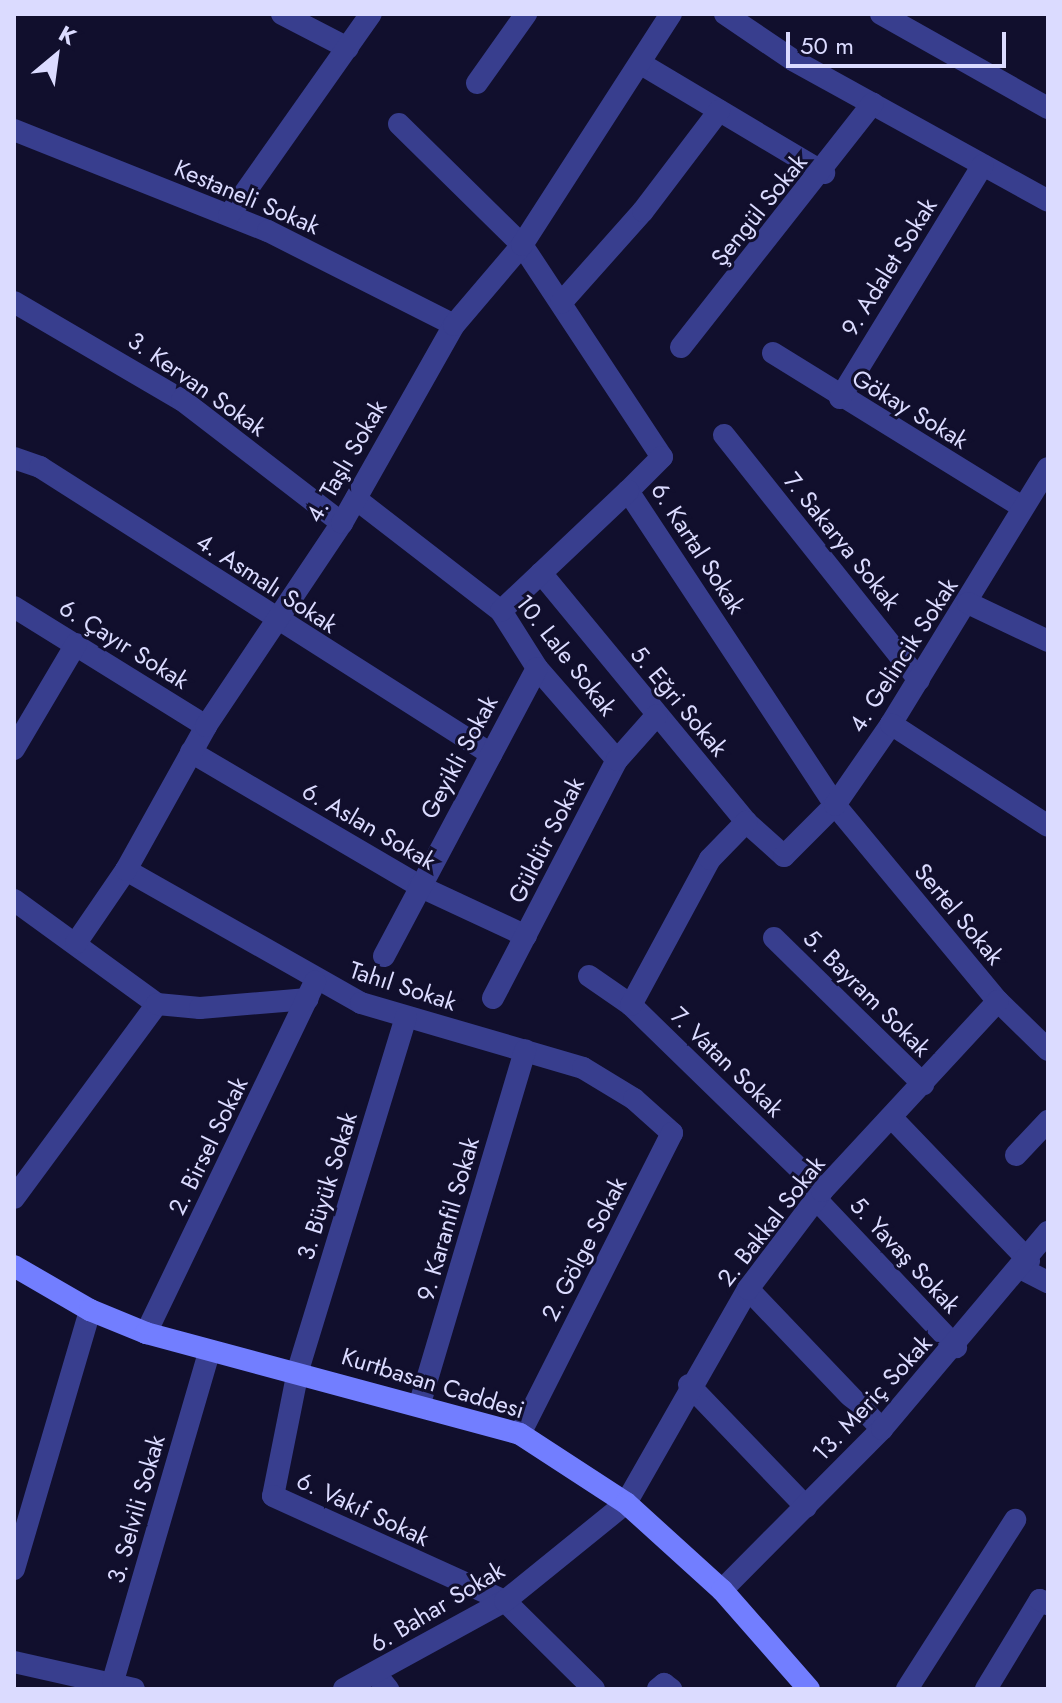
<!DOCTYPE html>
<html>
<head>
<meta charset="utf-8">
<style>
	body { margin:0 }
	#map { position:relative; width:1062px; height:1703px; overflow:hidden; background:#110f2d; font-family:Jost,sans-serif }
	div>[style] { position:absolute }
	.minor>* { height:22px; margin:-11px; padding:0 11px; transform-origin:11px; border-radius:11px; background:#383e8e }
	.secondary>* { height:22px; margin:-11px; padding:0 11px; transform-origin:11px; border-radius:11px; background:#727eff }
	span { translate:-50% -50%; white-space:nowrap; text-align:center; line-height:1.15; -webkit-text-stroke:6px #110f2d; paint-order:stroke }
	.street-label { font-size:24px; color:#dbdbff }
	.frame { position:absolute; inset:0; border:16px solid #dbdbff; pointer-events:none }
	.north { position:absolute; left:16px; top:16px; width:80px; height:80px; -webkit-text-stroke:6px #110f2d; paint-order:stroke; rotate:29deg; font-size:22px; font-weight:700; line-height:32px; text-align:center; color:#dbdbff }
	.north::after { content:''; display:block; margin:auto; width:28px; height:36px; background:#dbdbff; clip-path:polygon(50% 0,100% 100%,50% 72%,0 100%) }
	.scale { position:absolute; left:786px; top:32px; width:220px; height:36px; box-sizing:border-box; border:4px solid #dbdbff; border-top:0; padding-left:10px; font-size:24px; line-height:28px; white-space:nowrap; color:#dbdbff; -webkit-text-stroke:6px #110f2d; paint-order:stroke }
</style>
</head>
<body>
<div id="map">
	<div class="minor">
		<div style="left:282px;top:14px;width:74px;rotate:27.3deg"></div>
		<div style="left:725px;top:14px;width:82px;rotate:34.1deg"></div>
		<div style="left:793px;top:60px;width:291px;rotate:28.9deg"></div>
		<div style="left:881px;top:14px;width:192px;rotate:29.4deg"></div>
		<div style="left:643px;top:65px;width:211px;rotate:30.8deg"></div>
		<div style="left:477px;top:83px;width:85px;rotate:-54.6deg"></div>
		<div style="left:399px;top:124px;width:173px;rotate:44.5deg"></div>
		<div style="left:522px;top:245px;width:254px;rotate:56.6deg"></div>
		<div style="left:662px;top:457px;width:48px;rotate:135deg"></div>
		<div style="left:628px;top:491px;width:376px;rotate:56.6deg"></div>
		<div style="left:835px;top:805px;width:255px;rotate:50.3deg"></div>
		<div style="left:998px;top:1001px;width:70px;rotate:44.4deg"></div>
		<div style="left:14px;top:130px;width:273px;rotate:21.7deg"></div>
		<div style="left:268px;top:231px;width:208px;rotate:26.8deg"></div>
		<div style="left:229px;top:215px;width:246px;rotate:-54.8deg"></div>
		<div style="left:14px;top:302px;width:194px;rotate:30.3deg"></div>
		<div style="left:182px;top:400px;width:202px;rotate:37.6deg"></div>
		<div style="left:561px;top:303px;width:123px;rotate:-48.3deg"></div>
		<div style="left:643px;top:211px;width:126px;rotate:-52.8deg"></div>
		<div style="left:681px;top:347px;width:310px;rotate:-51.8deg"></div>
		<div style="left:773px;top:353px;width:293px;rotate:31.7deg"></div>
		<div style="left:840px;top:398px;width:273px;rotate:-58.5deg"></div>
		<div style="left:724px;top:435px;width:313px;rotate:51.5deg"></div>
		<div style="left:14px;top:458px;width:28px;rotate:19deg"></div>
		<div style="left:40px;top:467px;width:535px;rotate:32.47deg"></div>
		<div style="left:356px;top:499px;width:183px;rotate:37.7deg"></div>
		<div style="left:501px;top:611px;width:67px;rotate:57.7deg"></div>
		<div style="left:537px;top:668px;width:122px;rotate:49deg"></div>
		<div style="left:541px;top:573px;width:323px;rotate:50.5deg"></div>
		<div style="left:746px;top:822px;width:51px;rotate:41.8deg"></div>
		<div style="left:784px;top:856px;width:72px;rotate:-45deg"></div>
		<div style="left:835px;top:805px;width:98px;rotate:-55.3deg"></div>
		<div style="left:891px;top:724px;width:300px;rotate:-58.5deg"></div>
		<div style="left:968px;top:603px;width:89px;rotate:25.4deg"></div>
		<div style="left:14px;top:607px;width:226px;rotate:31.8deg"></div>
		<div style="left:501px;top:611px;width:175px;rotate:-43.4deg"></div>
		<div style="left:891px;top:724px;width:187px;rotate:33deg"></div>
		<div style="left:14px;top:749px;width:122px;rotate:-59.4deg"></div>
		<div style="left:191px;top:752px;width:264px;rotate:30.4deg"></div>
		<div style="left:419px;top:886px;width:118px;rotate:25deg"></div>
		<div style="left:126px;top:870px;width:270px;rotate:29.5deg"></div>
		<div style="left:361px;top:1003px;width:231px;rotate:16.3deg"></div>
		<div style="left:583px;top:1068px;width:60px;rotate:31.3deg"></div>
		<div style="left:634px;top:1099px;width:51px;rotate:41.8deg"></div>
		<div style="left:672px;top:1133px;width:337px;rotate:116.8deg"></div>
		<div style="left:14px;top:900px;width:177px;rotate:36deg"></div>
		<div style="left:157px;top:1004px;width:241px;rotate:126.4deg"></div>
		<div style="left:774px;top:938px;width:209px;rotate:44.4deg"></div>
		<div style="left:76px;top:943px;width:88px;rotate:-55.6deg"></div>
		<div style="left:126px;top:870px;width:165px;rotate:-60.9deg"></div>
		<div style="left:206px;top:726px;width:244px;rotate:-56.2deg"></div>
		<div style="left:342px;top:523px;width:227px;rotate:-60.5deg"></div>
		<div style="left:454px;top:325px;width:105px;rotate:-49.6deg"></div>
		<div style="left:522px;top:245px;width:275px;rotate:-57.2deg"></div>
		<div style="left:384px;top:956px;width:326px;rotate:-62deg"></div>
		<div style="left:589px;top:976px;width:51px;rotate:34.6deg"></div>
		<div style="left:631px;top:1005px;width:267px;rotate:44.2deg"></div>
		<div style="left:493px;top:998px;width:268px;rotate:-62.5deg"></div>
		<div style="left:617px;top:760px;width:60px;rotate:-48.4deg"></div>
		<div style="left:157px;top:1004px;width:43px;rotate:5.3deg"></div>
		<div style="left:200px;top:1008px;width:108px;rotate:-4.8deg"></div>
		<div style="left:631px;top:1005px;width:166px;rotate:-61.6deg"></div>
		<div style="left:710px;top:859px;width:52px;rotate:-45.8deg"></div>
		<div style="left:406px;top:1017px;width:370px;rotate:107deg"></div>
		<div style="left:298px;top:1371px;width:127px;rotate:101.3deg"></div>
		<div style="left:273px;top:1496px;width:255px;rotate:24.4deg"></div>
		<div style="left:505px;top:1601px;width:125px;rotate:44.7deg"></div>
		<div style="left:892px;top:1118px;width:198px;rotate:46.2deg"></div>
		<div style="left:1016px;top:1155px;width:47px;rotate:-46.7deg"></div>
		<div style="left:816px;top:1199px;width:204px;rotate:46.6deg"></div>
		<div style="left:1022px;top:1269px;width:29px;rotate:27deg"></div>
		<div style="left:748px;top:1289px;width:194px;rotate:46.3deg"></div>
		<div style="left:146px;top:1333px;width:390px;rotate:-64.3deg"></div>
		<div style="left:689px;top:1385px;width:169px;rotate:46.2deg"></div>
		<div style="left:420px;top:1403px;width:368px;rotate:-73.4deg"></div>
		<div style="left:14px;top:1569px;width:270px;rotate:-73.6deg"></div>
		<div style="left:722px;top:1590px;width:227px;rotate:-45.2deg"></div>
		<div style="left:882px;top:1429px;width:258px;rotate:-49.9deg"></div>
		<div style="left:14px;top:1662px;width:123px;rotate:12.7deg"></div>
		<div style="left:375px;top:1673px;width:21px;rotate:51deg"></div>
		<div style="left:113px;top:1681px;width:343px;rotate:-73.7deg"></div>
		<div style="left:344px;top:1689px;width:183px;rotate:-28.7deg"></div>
		<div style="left:505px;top:1601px;width:156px;rotate:-39deg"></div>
		<div style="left:626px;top:1503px;width:246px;rotate:-60.3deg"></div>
		<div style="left:748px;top:1289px;width:123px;rotate:-52.9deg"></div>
		<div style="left:822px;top:1191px;width:259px;rotate:-47.2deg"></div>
		<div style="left:658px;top:1689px;width:8px;rotate:-40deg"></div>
		<div style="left:664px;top:1684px;width:9px;rotate:36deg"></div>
		<div style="left:907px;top:1689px;width:201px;rotate:-57.4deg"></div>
		<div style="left:986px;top:1689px;width:104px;rotate:-58.8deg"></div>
		<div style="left:1040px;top:1600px;width:9px;rotate:27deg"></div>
	</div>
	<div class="secondary">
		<div style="left:14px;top:1266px;width:88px;rotate:30.1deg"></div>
		<div style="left:90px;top:1310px;width:61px;rotate:22.3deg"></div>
		<div style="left:146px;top:1333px;width:387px;rotate:15.1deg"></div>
		<div style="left:520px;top:1434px;width:126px;rotate:33.1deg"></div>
		<div style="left:626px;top:1503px;width:130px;rotate:42.2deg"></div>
		<div style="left:722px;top:1590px;width:132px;rotate:48.7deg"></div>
	</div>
	<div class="street-label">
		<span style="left:247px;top:197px;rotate:23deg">Kestaneli Sokak</span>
		<span style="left:759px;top:210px;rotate:-51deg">Şengül Sokak</span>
		<span style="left:889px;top:267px;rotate:-58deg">9. Adalet Sokak</span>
		<span style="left:197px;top:384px;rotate:35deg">3. Kervan Sokak</span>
		<span style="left:910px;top:409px;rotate:31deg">Gökay Sokak</span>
		<span style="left:346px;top:461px;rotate:-60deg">4. Taşlı Sokak</span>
		<span style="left:842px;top:541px;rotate:51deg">7. Sakarya Sokak</span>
		<span style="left:698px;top:548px;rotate:57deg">6. Kartal Sokak</span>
		<span style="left:267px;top:583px;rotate:33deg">4. Asmalı Sokak</span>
		<span style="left:124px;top:644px;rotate:32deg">6. Çayır Sokak</span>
		<span style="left:566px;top:655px;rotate:52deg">10. Lale Sokak</span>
		<span style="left:903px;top:655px;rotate:-57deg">4. Gelincik Sokak</span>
		<span style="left:679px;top:701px;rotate:50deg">5. Eğri Sokak</span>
		<span style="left:459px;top:757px;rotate:-62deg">Geyikli Sokak</span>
		<span style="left:369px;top:826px;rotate:30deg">6. Aslan Sokak</span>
		<span style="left:546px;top:840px;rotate:-63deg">Güldür Sokak</span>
		<span style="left:959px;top:914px;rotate:50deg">Sertel Sokak</span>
		<span style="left:403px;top:986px;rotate:18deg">Tahıl Sokak</span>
		<span style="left:867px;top:993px;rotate:45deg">5. Bayram Sokak</span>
		<span style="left:727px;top:1062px;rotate:44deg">7. Vatan Sokak</span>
		<span style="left:208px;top:1146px;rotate:-64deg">2. Birsel Sokak</span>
		<span style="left:327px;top:1186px;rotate:-73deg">3. Büyük Sokak</span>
		<span style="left:448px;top:1219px;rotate:-74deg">9. Karanfil Sokak</span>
		<span style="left:771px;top:1221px;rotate:-52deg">2. Bakkal Sokak</span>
		<span style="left:584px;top:1249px;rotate:-63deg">2. Gölge Sokak</span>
		<span style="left:905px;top:1255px;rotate:47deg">5. Yavaş Sokak</span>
		<span style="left:433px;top:1383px;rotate:17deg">Kurtbasan Caddesi</span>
		<span style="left:872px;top:1398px;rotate:-47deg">13. Meriç Sokak</span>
		<span style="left:136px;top:1509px;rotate:-74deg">3. Selvili Sokak</span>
		<span style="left:363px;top:1509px;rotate:25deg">6. Vakıf Sokak</span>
		<span style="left:437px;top:1607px;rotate:-31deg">6. Bahar Sokak</span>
	</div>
	<div class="frame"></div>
	<div class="north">K</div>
	<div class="scale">50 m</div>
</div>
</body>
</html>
